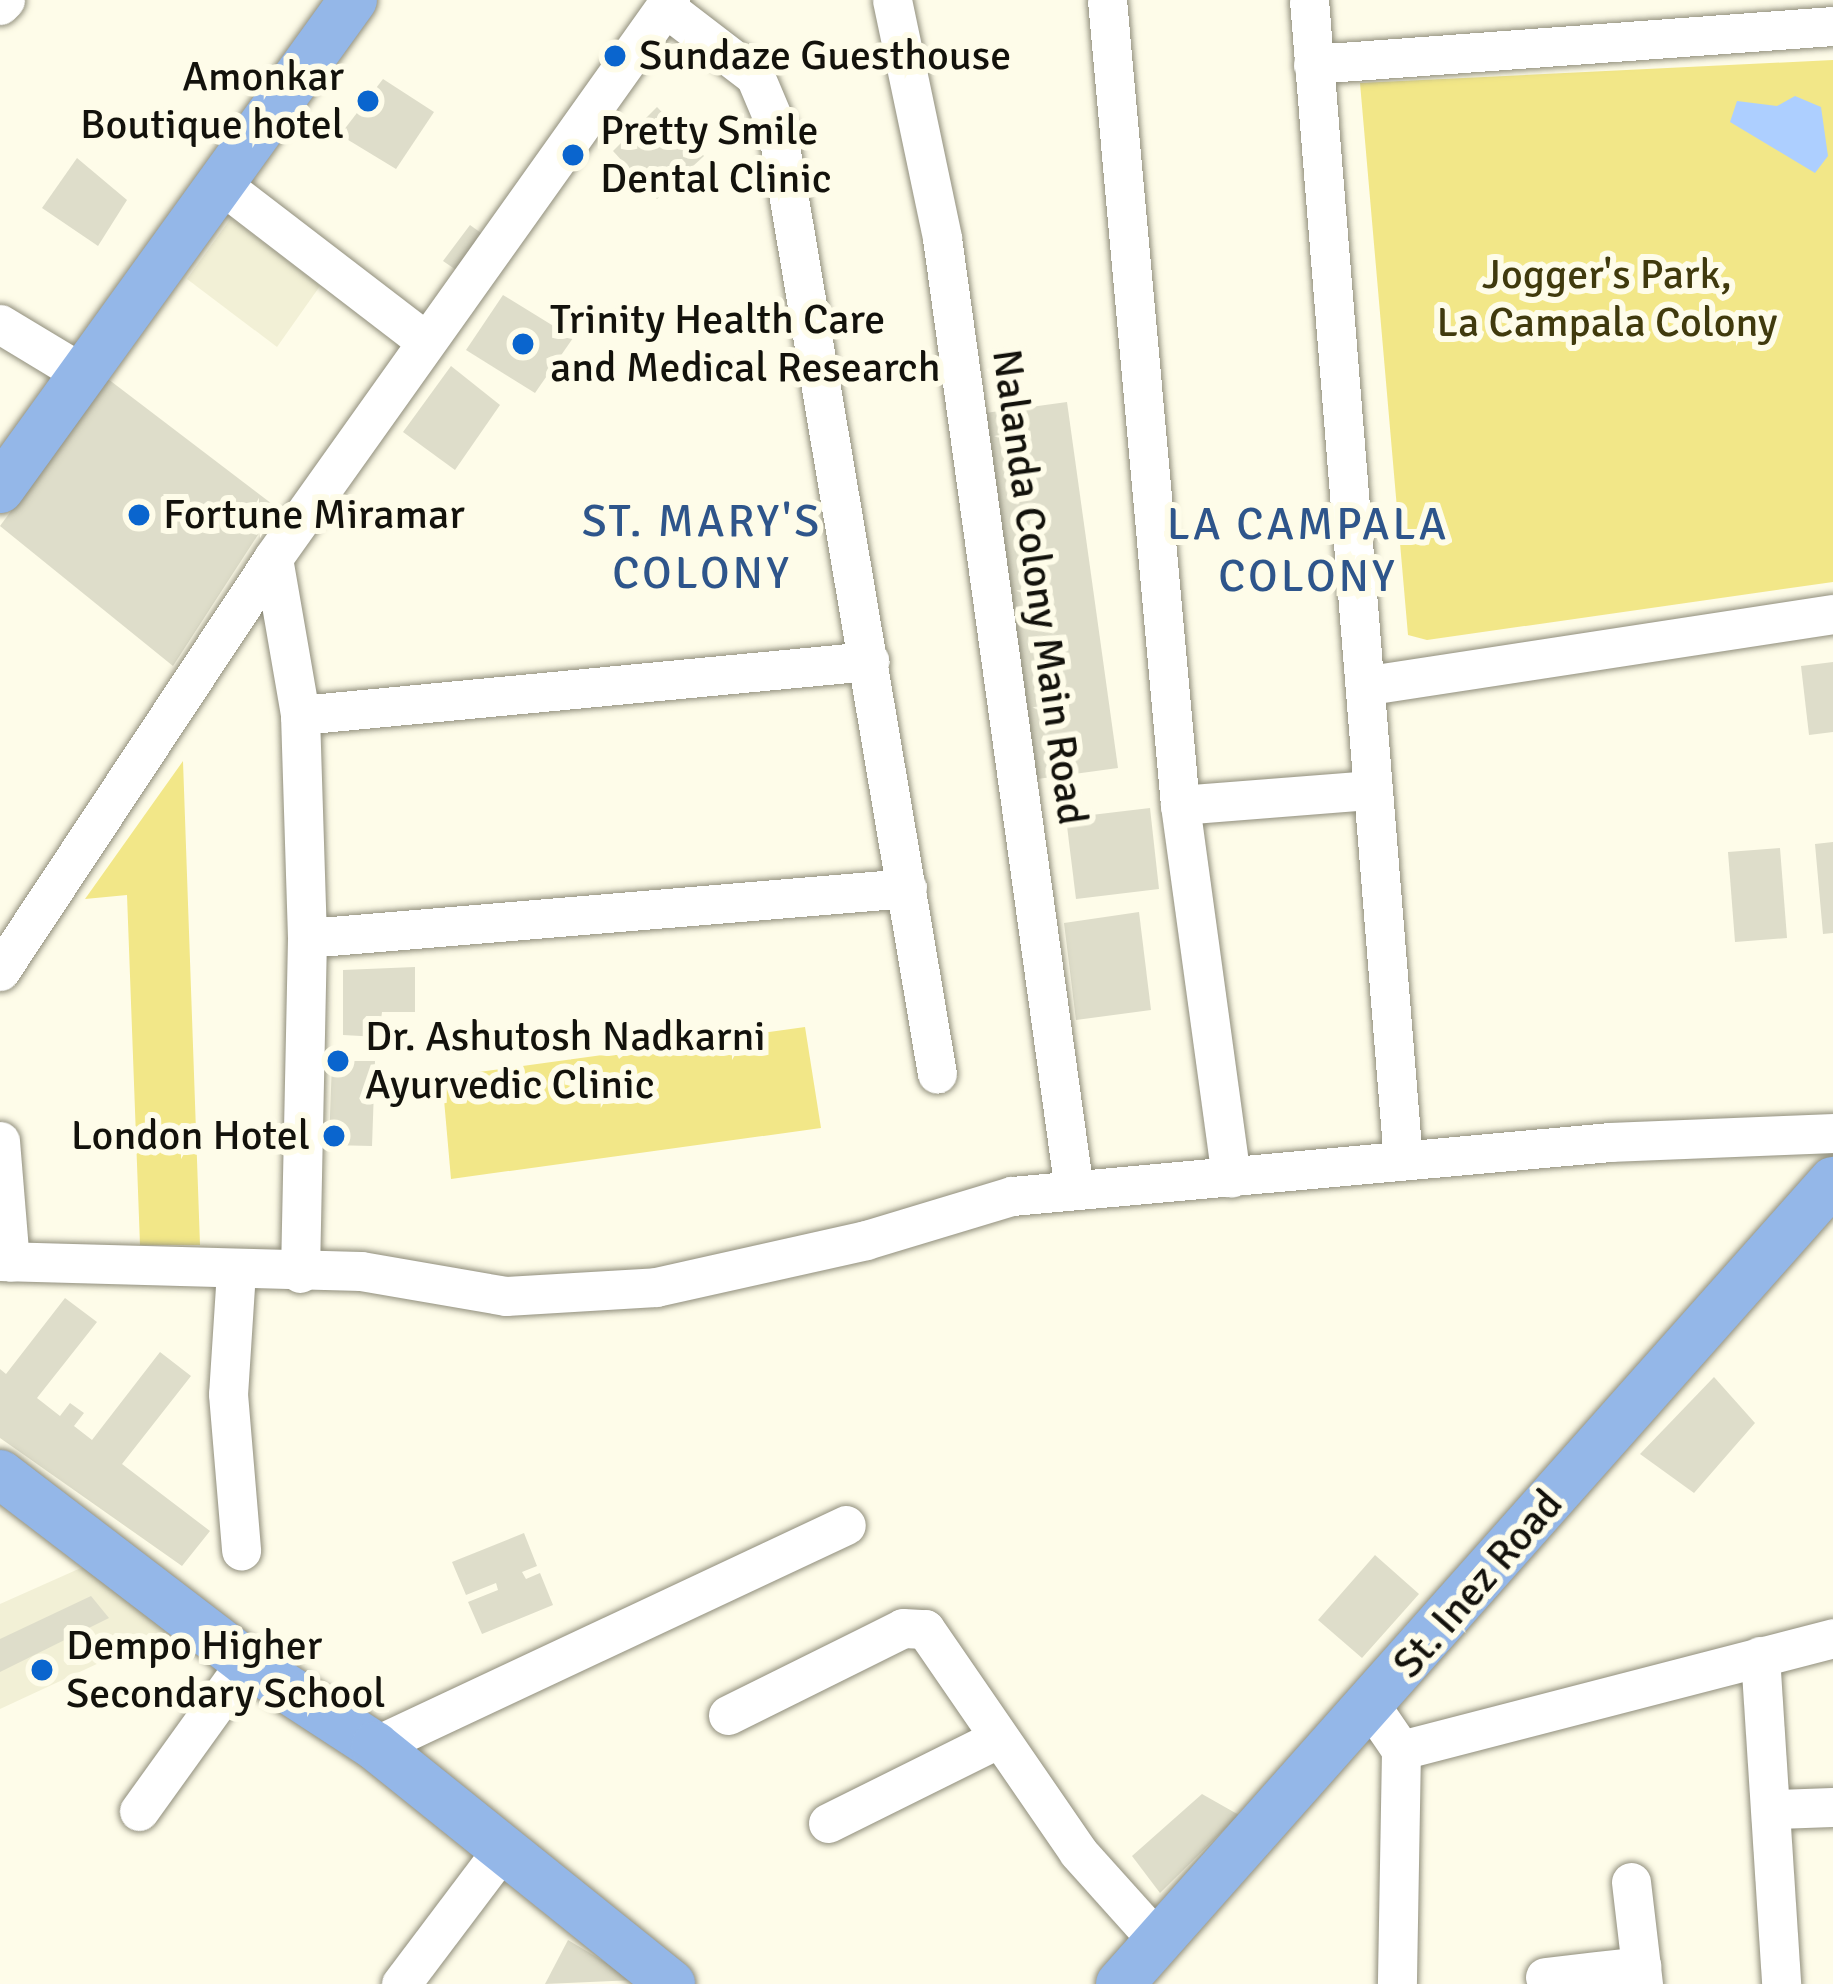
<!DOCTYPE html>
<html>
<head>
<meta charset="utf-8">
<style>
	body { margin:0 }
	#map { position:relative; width:1833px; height:1984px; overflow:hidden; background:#fefce9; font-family:Signika,sans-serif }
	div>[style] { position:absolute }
	.built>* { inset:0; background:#f2f0d6 }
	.green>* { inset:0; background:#f2e788 }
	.water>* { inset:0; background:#adcfff }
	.building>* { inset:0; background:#deddca }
	.roads { filter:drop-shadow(0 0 3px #908e7c) drop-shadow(0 0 3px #908e7c) }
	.minor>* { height:39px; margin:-19.5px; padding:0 19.5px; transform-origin:19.5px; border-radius:19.5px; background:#fff }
	.major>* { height:48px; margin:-24px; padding:0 24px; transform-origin:24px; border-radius:24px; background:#94b7e8 }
	.dots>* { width:33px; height:33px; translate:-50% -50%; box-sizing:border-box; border:6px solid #fefce9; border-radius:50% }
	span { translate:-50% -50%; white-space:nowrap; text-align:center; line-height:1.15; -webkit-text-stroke:12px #fefce9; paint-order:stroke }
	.poi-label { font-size:42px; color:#13120c }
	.left { translate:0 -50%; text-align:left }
	.right { translate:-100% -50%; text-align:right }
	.park-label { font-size:42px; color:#403a0d }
	.street-label { font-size:42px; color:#13120c }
	.neighbourhood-label { font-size:45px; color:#2e558b; letter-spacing:3px }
</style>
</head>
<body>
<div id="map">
	<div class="built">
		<div style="clip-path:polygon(231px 218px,320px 286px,277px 347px,187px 279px)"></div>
		<div style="clip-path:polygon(83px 1567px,170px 1630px,0 1709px,0 1604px)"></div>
	</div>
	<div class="green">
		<div style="clip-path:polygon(1833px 60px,1833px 582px,1427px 640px,1408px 635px,1360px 83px)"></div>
		<div style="clip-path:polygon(183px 761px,200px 1245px,140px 1245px,127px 895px,85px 899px)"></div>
		<div style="clip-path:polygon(805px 1027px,821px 1128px,451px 1179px,442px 1077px)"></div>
	</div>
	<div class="water">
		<div style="clip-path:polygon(1795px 96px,1821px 107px,1828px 156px,1815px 173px,1730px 122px,1737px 101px,1777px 106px)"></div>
	</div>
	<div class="building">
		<div style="clip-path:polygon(383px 79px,434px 112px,396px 169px,340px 135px)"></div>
		<div style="clip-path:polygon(657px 107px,704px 156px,657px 199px,613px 151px)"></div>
		<div style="clip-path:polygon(77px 158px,127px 200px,98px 246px,42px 208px)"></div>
		<div style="clip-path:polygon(470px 225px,488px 238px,462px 274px,443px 261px)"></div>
		<div style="clip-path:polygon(503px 295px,573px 338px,535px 393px,466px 350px)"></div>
		<div style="clip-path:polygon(451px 366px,500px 405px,455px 470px,403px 432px)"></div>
		<div style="clip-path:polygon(108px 379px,276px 507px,173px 666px,0 526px)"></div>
		<div style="clip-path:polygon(1067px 402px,1118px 768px,1030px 780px,978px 414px)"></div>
		<div style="clip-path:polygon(1833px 662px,1833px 732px,1809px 735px,1801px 666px)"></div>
		<div style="clip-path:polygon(1150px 808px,1159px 889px,1076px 899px,1066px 818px)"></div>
		<div style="clip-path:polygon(1833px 842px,1833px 933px,1823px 934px,1815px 844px)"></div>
		<div style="clip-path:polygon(1780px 848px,1787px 938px,1735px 942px,1728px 852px)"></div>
		<div style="clip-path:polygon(1139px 912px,1151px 1010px,1076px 1020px,1064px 923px)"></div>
		<div style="clip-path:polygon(415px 967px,415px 1012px,382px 1012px,379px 1037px,343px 1035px,343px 970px)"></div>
		<div style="clip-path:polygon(332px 1061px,375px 1061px,372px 1146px,329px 1145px)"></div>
		<div style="clip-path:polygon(65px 1298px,97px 1322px,37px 1398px,60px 1416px,70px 1403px,84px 1413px,74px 1426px,92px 1440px,160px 1352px,191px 1376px,122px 1464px,210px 1531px,182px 1566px,0 1438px,0 1369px,6px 1374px)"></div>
		<div style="clip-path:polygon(1714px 1377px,1755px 1423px,1694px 1493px,1640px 1454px)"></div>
		<div style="clip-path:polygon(524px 1533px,537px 1566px,522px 1572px,526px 1579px,540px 1573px,553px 1605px,482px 1634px,468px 1602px,498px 1590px,496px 1583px,466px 1595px,452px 1562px)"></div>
		<div style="clip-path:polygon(1375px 1555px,1419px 1594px,1362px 1658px,1318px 1620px)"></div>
		<div style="clip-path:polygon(91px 1596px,109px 1618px,0 1672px,0 1639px)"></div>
		<div style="clip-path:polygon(1202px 1794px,1239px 1815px,1160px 1893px,1132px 1856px)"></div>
		<div style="clip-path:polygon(568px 1940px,635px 1980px,545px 1984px)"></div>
	</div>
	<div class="roads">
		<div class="minor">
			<div style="left:892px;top:0;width:243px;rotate:78.1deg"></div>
			<div style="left:942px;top:238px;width:961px;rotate:82.11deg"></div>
			<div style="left:1107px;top:0;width:808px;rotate:84.82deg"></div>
			<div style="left:1180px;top:805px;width:376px;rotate:82.2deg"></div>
			<div style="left:1309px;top:0;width:1164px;rotate:85.37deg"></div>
			<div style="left:0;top:5px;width:7px;rotate:-45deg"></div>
			<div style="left:665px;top:7px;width:113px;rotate:37.5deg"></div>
			<div style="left:755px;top:76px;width:56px;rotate:67.1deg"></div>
			<div style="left:777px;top:128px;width:959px;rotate:80.4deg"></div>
			<div style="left:1313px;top:64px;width:521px;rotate:-4.18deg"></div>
			<div style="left:217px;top:181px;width:261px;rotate:37.5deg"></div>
			<div style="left:0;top:324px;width:74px;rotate:31.1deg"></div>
			<div style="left:273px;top:558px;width:159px;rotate:80.2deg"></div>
			<div style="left:300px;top:715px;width:223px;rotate:88.2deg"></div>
			<div style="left:307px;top:938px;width:335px;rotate:91.2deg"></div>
			<div style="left:1369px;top:685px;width:469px;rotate:-8.7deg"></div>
			<div style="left:300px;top:715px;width:572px;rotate:-5.42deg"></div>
			<div style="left:1180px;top:805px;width:192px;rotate:-4.5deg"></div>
			<div style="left:307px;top:938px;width:602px;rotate:-4.76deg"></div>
			<div style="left:0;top:971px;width:495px;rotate:-56.5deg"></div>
			<div style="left:273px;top:558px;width:685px;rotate:-54.57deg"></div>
			<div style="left:0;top:1141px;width:121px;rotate:85.3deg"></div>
			<div style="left:0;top:1261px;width:361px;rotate:1.6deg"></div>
			<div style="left:361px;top:1271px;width:147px;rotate:9.8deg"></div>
			<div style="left:506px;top:1296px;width:150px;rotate:-3.4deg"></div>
			<div style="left:656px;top:1287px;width:215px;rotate:-12.6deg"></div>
			<div style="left:866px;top:1240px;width:152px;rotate:-16.8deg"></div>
			<div style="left:1012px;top:1196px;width:600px;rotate:-5.16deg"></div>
			<div style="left:1610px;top:1142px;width:223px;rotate:-2.3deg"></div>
			<div style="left:236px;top:1271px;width:123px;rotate:93.7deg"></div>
			<div style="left:228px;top:1394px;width:157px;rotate:85.2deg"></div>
			<div style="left:1760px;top:1656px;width:329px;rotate:86.3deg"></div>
			<div style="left:1371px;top:1706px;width:53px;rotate:55.7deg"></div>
			<div style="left:1401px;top:1750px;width:234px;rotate:91deg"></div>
			<div style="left:728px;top:1715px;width:195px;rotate:-26.4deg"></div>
			<div style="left:903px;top:1628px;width:22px;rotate:3deg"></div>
			<div style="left:925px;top:1629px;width:270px;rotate:55.5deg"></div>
			<div style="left:1078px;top:1852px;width:117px;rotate:48.1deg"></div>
			<div style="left:375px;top:1746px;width:520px;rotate:-25.14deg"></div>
			<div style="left:1401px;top:1750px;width:446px;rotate:-14.5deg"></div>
			<div style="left:1776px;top:1809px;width:57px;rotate:-2deg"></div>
			<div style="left:139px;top:1811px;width:183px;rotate:-54.3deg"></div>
			<div style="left:828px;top:1823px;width:186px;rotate:-26.4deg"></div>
			<div style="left:1631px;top:1882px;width:103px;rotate:83.3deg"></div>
			<div style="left:1545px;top:1977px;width:97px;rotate:-6.5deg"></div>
			<div style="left:401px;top:1984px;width:168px;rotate:-53deg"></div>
		</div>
		<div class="major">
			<div style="left:0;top:489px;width:603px;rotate:-54.18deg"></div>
			<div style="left:0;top:1474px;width:310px;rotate:37.4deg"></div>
			<div style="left:246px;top:1662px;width:154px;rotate:33.1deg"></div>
			<div style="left:375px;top:1746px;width:380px;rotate:38.8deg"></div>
			<div style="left:1120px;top:1984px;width:1074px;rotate:-48.4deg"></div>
		</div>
	</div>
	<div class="dots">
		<div style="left:615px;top:56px;background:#0a65ce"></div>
		<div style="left:368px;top:101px;background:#0a65ce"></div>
		<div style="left:573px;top:155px;background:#0a65ce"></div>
		<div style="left:523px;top:344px;background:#0a65ce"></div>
		<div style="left:139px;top:515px;background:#0a65ce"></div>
		<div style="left:338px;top:1061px;background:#0a65ce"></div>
		<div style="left:334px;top:1136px;background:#0a65ce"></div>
		<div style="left:42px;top:1670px;background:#0a65ce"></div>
	</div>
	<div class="poi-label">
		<span class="left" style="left:639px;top:56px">Sundaze Guesthouse</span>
		<span class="right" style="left:344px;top:101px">Amonkar<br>Boutique hotel</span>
		<span class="left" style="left:600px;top:155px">Pretty Smile<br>Dental Clinic</span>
		<span class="left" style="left:550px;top:344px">Trinity Health Care<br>and Medical Research</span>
		<span class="left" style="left:163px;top:515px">Fortune Miramar</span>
		<span class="left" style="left:365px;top:1061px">Dr. Ashutosh Nadkarni<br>Ayurvedic Clinic</span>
		<span class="right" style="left:310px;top:1136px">London Hotel</span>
		<span class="left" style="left:66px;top:1670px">Dempo Higher<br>Secondary School</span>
	</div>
	<div class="park-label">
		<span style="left:1607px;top:299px">Jogger's Park,<br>La Campala Colony</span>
	</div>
	<div class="street-label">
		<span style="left:1039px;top:587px;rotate:82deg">Nalanda Colony Main Road</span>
		<span style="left:1478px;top:1584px;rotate:-49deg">St. Inez Road</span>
	</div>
	<div class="neighbourhood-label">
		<span style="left:702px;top:548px">ST. MARY'S<br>COLONY</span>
		<span style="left:1308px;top:551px">LA CAMPALA<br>COLONY</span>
	</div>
</div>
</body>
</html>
